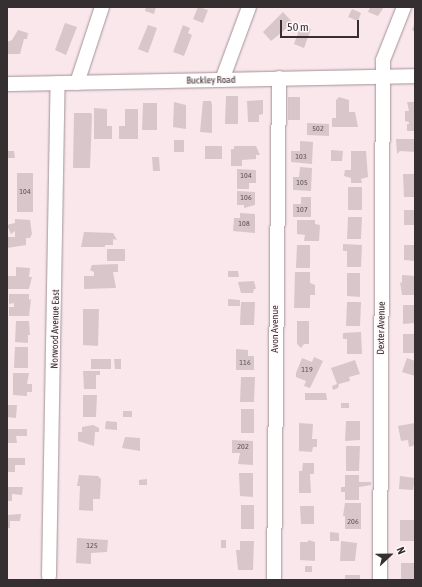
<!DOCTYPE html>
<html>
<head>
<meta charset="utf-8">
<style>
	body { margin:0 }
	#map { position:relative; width:422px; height:587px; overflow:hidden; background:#f9e7ec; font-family:"Asap Condensed",sans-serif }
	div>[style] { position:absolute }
	.building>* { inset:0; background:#d8c6cb }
	.roads { filter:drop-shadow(0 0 1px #a39297) drop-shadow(0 0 1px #a39297) }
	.minor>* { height:14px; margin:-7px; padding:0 7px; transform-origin:7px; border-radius:7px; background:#fff }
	span { translate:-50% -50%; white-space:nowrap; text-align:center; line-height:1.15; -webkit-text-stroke:3px #fff7fa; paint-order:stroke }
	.number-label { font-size:8px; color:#5e5558 }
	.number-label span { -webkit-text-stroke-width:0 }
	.street-label { font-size:10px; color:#362f31 }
	.frame { position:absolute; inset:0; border:8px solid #362f31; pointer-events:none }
	.north { position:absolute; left:370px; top:535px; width:40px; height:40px; -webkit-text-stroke:3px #fff7fa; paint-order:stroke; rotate:68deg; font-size:11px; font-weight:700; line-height:16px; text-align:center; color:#362f31 }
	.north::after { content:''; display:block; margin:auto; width:14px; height:18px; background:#362f31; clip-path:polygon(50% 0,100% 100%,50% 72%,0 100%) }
	.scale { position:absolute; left:280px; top:20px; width:79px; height:18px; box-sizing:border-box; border:2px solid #362f31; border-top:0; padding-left:5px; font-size:12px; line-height:14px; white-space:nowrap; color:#362f31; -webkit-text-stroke:3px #fff7fa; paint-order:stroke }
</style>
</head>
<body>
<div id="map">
	<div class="building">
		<div style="clip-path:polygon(146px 7px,156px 7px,154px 14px,145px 11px)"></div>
		<div style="clip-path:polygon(198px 7px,208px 10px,203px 23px,193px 19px)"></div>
		<div style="clip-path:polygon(370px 7px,384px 7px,378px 16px,368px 12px)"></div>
		<div style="clip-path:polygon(352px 9px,361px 13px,358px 21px,348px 17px)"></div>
		<div style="clip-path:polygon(283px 12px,293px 23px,271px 41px,263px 32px)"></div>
		<div style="clip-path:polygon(415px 22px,415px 32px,412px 30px)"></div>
		<div style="clip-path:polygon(65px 23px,77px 27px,66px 55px,55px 50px)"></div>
		<div style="clip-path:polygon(148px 25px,157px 28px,148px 53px,138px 49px)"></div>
		<div style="clip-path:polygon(183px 25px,190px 28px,188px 33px,192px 35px,184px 56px,173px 52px)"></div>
		<div style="clip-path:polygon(301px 25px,311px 29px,304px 48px,294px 44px)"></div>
		<div style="clip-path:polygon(18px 30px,28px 33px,27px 39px,24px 39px,20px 54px,8px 54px,7px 42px,12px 40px)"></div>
		<div style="clip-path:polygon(226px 96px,238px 96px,238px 124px,225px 124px)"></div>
		<div style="clip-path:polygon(288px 97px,300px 97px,300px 120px,288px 120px)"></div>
		<div style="clip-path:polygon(339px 97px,349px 100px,349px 112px,355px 112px,358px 127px,332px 127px,332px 118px,336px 118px,336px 100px)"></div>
		<div style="clip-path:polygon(263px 100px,263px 114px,259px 115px,259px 122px,248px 122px,247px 101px)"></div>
		<div style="clip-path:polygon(203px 101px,211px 101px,212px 105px,212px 133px,200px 132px)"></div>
		<div style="clip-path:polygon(174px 102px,186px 105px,186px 129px,173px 127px)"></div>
		<div style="clip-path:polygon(407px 102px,415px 102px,415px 131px,407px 131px,407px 124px,409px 124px,409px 122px,405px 121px,405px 111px,409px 111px)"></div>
		<div style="clip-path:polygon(143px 103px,157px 103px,157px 130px,142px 130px)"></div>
		<div style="clip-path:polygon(94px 108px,107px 109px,107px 126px,112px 126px,112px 139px,94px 139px)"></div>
		<div style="clip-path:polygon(125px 109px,138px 109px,138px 139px,119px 139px,119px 126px,125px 126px)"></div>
		<div style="clip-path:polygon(74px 113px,91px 113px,92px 115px,90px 168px,73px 168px)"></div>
		<div style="clip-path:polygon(307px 123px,329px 124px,329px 136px,307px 135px)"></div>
		<div style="clip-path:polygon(396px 139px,415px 139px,415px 152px,400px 151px,397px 154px)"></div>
		<div style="clip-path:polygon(174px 140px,184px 140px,184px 152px,174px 152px)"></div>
		<div style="clip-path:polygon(300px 141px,313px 142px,312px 164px,291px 162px,291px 151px,300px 151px)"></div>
		<div style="clip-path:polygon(205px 146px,222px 146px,222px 159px,205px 159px)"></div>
		<div style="clip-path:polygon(234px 146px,256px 146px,260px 155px,256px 155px,256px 159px,242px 160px,242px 166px,231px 166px,231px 149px,234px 149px)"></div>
		<div style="clip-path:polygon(331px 150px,343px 151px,342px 161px,331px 161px)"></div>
		<div style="clip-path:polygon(8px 151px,14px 151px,15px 158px,8px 158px)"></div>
		<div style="clip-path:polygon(351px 151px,366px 151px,368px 177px,361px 179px,362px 183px,351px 183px,351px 178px,344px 176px,345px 170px,351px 170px)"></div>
		<div style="clip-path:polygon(152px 157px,159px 157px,160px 171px,153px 171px)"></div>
		<div style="clip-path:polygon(300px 167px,312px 168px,311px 191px,293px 190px,293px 177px,299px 177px)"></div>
		<div style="clip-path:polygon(237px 169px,256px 170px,256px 183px,249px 183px,249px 189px,237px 189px)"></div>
		<div style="clip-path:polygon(17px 173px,33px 173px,33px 212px,17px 212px)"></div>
		<div style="clip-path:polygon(403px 174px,415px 174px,415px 197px,404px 197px)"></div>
		<div style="clip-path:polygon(348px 187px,362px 187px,362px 210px,348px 210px)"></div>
		<div style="clip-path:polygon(237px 191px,255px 192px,255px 205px,244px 208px,244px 205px,237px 205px)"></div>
		<div style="clip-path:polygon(301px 197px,311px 197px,311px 217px,293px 217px,293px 204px,301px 204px)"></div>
		<div style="clip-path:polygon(404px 210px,415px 210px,415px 225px,404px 225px)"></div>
		<div style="clip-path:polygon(240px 213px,255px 214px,255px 233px,233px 231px,234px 218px,240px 218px)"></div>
		<div style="clip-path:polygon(348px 217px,362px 217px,361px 239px,347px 239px)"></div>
		<div style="clip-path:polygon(15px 219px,30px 220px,32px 234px,30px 238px,26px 238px,26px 245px,7px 248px,7px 237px,15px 237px,15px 231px,11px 234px,7px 225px,15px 223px)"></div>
		<div style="clip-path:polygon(297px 220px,315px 220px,315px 224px,320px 225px,319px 241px,304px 241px,305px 235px,297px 234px)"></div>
		<div style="clip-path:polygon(84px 232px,113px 233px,117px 240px,113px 239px,113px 245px,105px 245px,105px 247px,81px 247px)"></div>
		<div style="clip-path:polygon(343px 244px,362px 245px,361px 267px,347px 267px,347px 251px,343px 251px)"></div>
		<div style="clip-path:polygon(297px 245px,310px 245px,310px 268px,296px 268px)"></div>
		<div style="clip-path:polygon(404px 245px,415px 245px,415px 261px,404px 260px)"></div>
		<div style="clip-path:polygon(107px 249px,125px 249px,125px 261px,107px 261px)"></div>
		<div style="clip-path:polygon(118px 264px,118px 272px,113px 272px,116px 288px,84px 289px,84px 276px,94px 276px,94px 272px,90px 270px,92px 265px)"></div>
		<div style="clip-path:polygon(16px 267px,30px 268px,29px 277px,32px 277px,29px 289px,8px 289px,8px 276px,16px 276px)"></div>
		<div style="clip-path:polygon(228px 271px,238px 271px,239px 277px,228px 277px)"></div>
		<div style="clip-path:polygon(295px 272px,310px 272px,310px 283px,315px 285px,315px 295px,310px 295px,310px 308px,294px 308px)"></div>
		<div style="clip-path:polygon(347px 273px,360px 273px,360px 297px,347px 296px)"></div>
		<div style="clip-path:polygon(402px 275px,415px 276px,415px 295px,402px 295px,400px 282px,402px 283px)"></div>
		<div style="clip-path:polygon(254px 281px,256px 289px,254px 289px,253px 293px,241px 293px,238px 282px)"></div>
		<div style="clip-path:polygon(9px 294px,29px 294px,29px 300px,31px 299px,29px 316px,9px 316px,9px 307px,14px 307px,14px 303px,9px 304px)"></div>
		<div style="clip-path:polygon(228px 299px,240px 300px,240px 306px,228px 306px)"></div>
		<div style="clip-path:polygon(241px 302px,255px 302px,254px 325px,240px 325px)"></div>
		<div style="clip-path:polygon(347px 302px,361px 302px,360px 326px,346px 326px)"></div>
		<div style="clip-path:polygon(403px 305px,415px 305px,415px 323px,403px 324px)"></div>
		<div style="clip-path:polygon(83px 309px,99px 309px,98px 346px,83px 345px)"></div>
		<div style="clip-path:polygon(16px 321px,29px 321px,30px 335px,28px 335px,28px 343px,15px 342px)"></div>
		<div style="clip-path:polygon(297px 321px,309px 321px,309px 344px,304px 344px,301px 348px,297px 344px)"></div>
		<div style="clip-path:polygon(361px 332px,362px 354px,347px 354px,347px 339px,343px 339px,343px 333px)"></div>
		<div style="clip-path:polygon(403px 334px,415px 334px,415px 353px,403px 353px)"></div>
		<div style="clip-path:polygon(15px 347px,28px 347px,28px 368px,14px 368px)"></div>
		<div style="clip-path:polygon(236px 349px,248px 350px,248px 356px,254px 356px,254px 370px,236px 370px)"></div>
		<div style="clip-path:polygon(314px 357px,323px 361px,310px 388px,304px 386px,306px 381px,296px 377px,296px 373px,302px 358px,312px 362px)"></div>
		<div style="clip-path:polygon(407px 358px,415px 361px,415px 376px,402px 372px)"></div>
		<div style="clip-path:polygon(91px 359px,111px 359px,111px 369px,91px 369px)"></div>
		<div style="clip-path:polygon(114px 359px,121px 359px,121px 369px,115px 369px)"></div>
		<div style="clip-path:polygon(355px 360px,360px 374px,349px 377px,350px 381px,339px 384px,338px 388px,333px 390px,332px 386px,337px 384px,331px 368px)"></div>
		<div style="clip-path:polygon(83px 371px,100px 371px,100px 375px,96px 375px,96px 389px,84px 389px)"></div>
		<div style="clip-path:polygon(13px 373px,29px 373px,27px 384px,32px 384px,32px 392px,27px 392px,27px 396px,13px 395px)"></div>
		<div style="clip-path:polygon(241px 377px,255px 377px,254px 402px,240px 402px)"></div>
		<div style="clip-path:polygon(305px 393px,326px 393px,327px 400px,305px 400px)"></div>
		<div style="clip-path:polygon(83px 395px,97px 395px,96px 417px,83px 417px)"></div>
		<div style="clip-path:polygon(341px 403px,349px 403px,349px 408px,341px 408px)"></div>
		<div style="clip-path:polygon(7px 405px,17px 405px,16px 418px,7px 417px)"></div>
		<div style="clip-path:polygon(241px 409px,254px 409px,254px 433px,241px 433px)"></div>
		<div style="clip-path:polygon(123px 411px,132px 411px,132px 417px,123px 417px)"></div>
		<div style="clip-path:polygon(106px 421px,117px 422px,117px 430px,105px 429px)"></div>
		<div style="clip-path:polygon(346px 421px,360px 421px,360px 440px,345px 441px)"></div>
		<div style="clip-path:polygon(299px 423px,313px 424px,312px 439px,317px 439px,317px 447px,313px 447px,312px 452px,299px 451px)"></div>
		<div style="clip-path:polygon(415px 423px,415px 445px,409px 447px,408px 440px,401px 441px,398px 426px)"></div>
		<div style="clip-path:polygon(93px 425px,99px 428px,99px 432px,95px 432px,94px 446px,78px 441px,78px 432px,82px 432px,82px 427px)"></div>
		<div style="clip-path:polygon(7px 429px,27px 429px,27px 436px,16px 436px,17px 443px,7px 443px)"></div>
		<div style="clip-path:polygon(125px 437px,140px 438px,140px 451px,122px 448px)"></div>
		<div style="clip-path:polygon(232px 440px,253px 441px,253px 465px,238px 464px,240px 453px,232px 453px)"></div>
		<div style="clip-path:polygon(346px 446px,360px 446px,359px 471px,346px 471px)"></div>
		<div style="clip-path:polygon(7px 458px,25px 458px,25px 465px,15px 465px,15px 472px,7px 472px)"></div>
		<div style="clip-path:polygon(303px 463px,314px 463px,314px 474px,310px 474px,311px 493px,299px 493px,299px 471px,302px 471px)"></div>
		<div style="clip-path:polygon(239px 473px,253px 473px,253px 497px,240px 496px)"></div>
		<div style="clip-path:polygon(79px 475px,98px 476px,101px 479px,100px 499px,93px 499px,93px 511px,79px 510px,80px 486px,77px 486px)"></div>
		<div style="clip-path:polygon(345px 475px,359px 475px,359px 482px,371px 482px,371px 485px,359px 487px,359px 500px,345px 500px,345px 492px,341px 492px,341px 487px,345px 487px)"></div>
		<div style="clip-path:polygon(400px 476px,415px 478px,413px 490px,399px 489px)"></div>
		<div style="clip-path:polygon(147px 479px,147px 485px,139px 485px,139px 480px)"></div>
		<div style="clip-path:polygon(7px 487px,23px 487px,22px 495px,12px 494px,12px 501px,7px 501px)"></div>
		<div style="clip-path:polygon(345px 503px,361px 503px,361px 529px,345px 529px,345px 516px,343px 516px)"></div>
		<div style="clip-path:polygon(241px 505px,254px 505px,254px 529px,241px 529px)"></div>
		<div style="clip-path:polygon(300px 506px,314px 506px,314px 524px,301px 524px)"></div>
		<div style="clip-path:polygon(21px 514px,20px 521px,10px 521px,10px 528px,7px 528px,7px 515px)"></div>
		<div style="clip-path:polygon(400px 520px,414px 520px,414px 541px,400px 541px)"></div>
		<div style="clip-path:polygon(330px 532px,339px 533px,339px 541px,330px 541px)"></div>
		<div style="clip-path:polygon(77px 538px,108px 540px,107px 552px,91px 553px,91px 564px,76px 563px)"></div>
		<div style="clip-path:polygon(221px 540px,226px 540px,226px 548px,221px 548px)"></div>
		<div style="clip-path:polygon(308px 540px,315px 542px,315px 561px,300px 560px,300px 542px,308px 542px)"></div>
		<div style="clip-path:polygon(240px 541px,254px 541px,253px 570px,238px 570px,236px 550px,240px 550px)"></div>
		<div style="clip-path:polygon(341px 541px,357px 543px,355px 561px,340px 561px)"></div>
		<div style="clip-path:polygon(401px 563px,414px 563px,415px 580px,401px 580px)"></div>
		<div style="clip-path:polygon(305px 566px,312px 566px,312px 572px,305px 572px)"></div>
		<div style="clip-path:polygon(345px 575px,360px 575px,360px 580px,345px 580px)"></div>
	</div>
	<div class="roads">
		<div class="minor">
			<div style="left:222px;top:80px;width:78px;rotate:-69.7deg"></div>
			<div style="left:77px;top:83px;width:80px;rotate:-71.8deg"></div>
			<div style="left:7px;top:84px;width:408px;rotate:-1.1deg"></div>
			<div style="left:49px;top:576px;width:493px;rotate:-89deg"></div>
			<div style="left:274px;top:580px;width:502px;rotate:-89.43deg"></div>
			<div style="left:380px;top:580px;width:520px;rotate:-89.67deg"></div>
			<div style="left:383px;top:60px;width:57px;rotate:-68.4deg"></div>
		</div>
	</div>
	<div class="number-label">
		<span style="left:318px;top:129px">502</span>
		<span style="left:301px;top:157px">103</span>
		<span style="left:246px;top:176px">104</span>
		<span style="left:302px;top:183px">105</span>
		<span style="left:25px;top:192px">104</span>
		<span style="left:246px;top:198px">106</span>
		<span style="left:302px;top:210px">107</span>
		<span style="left:244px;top:224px">108</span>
		<span style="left:245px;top:363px">116</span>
		<span style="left:307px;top:370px">119</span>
		<span style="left:243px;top:447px">202</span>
		<span style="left:353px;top:522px">206</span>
		<span style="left:92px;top:546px">125</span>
	</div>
	<div class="street-label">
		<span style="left:211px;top:80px;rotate:-1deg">Buckley Road</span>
		<span style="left:381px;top:328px;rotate:-89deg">Dexter Avenue</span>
		<span style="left:55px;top:329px;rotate:-89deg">Norwood Avenue East</span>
		<span style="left:275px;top:329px;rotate:-90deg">Avon Avenue</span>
	</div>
	<div class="frame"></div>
	<div class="north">N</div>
	<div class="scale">50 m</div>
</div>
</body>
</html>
